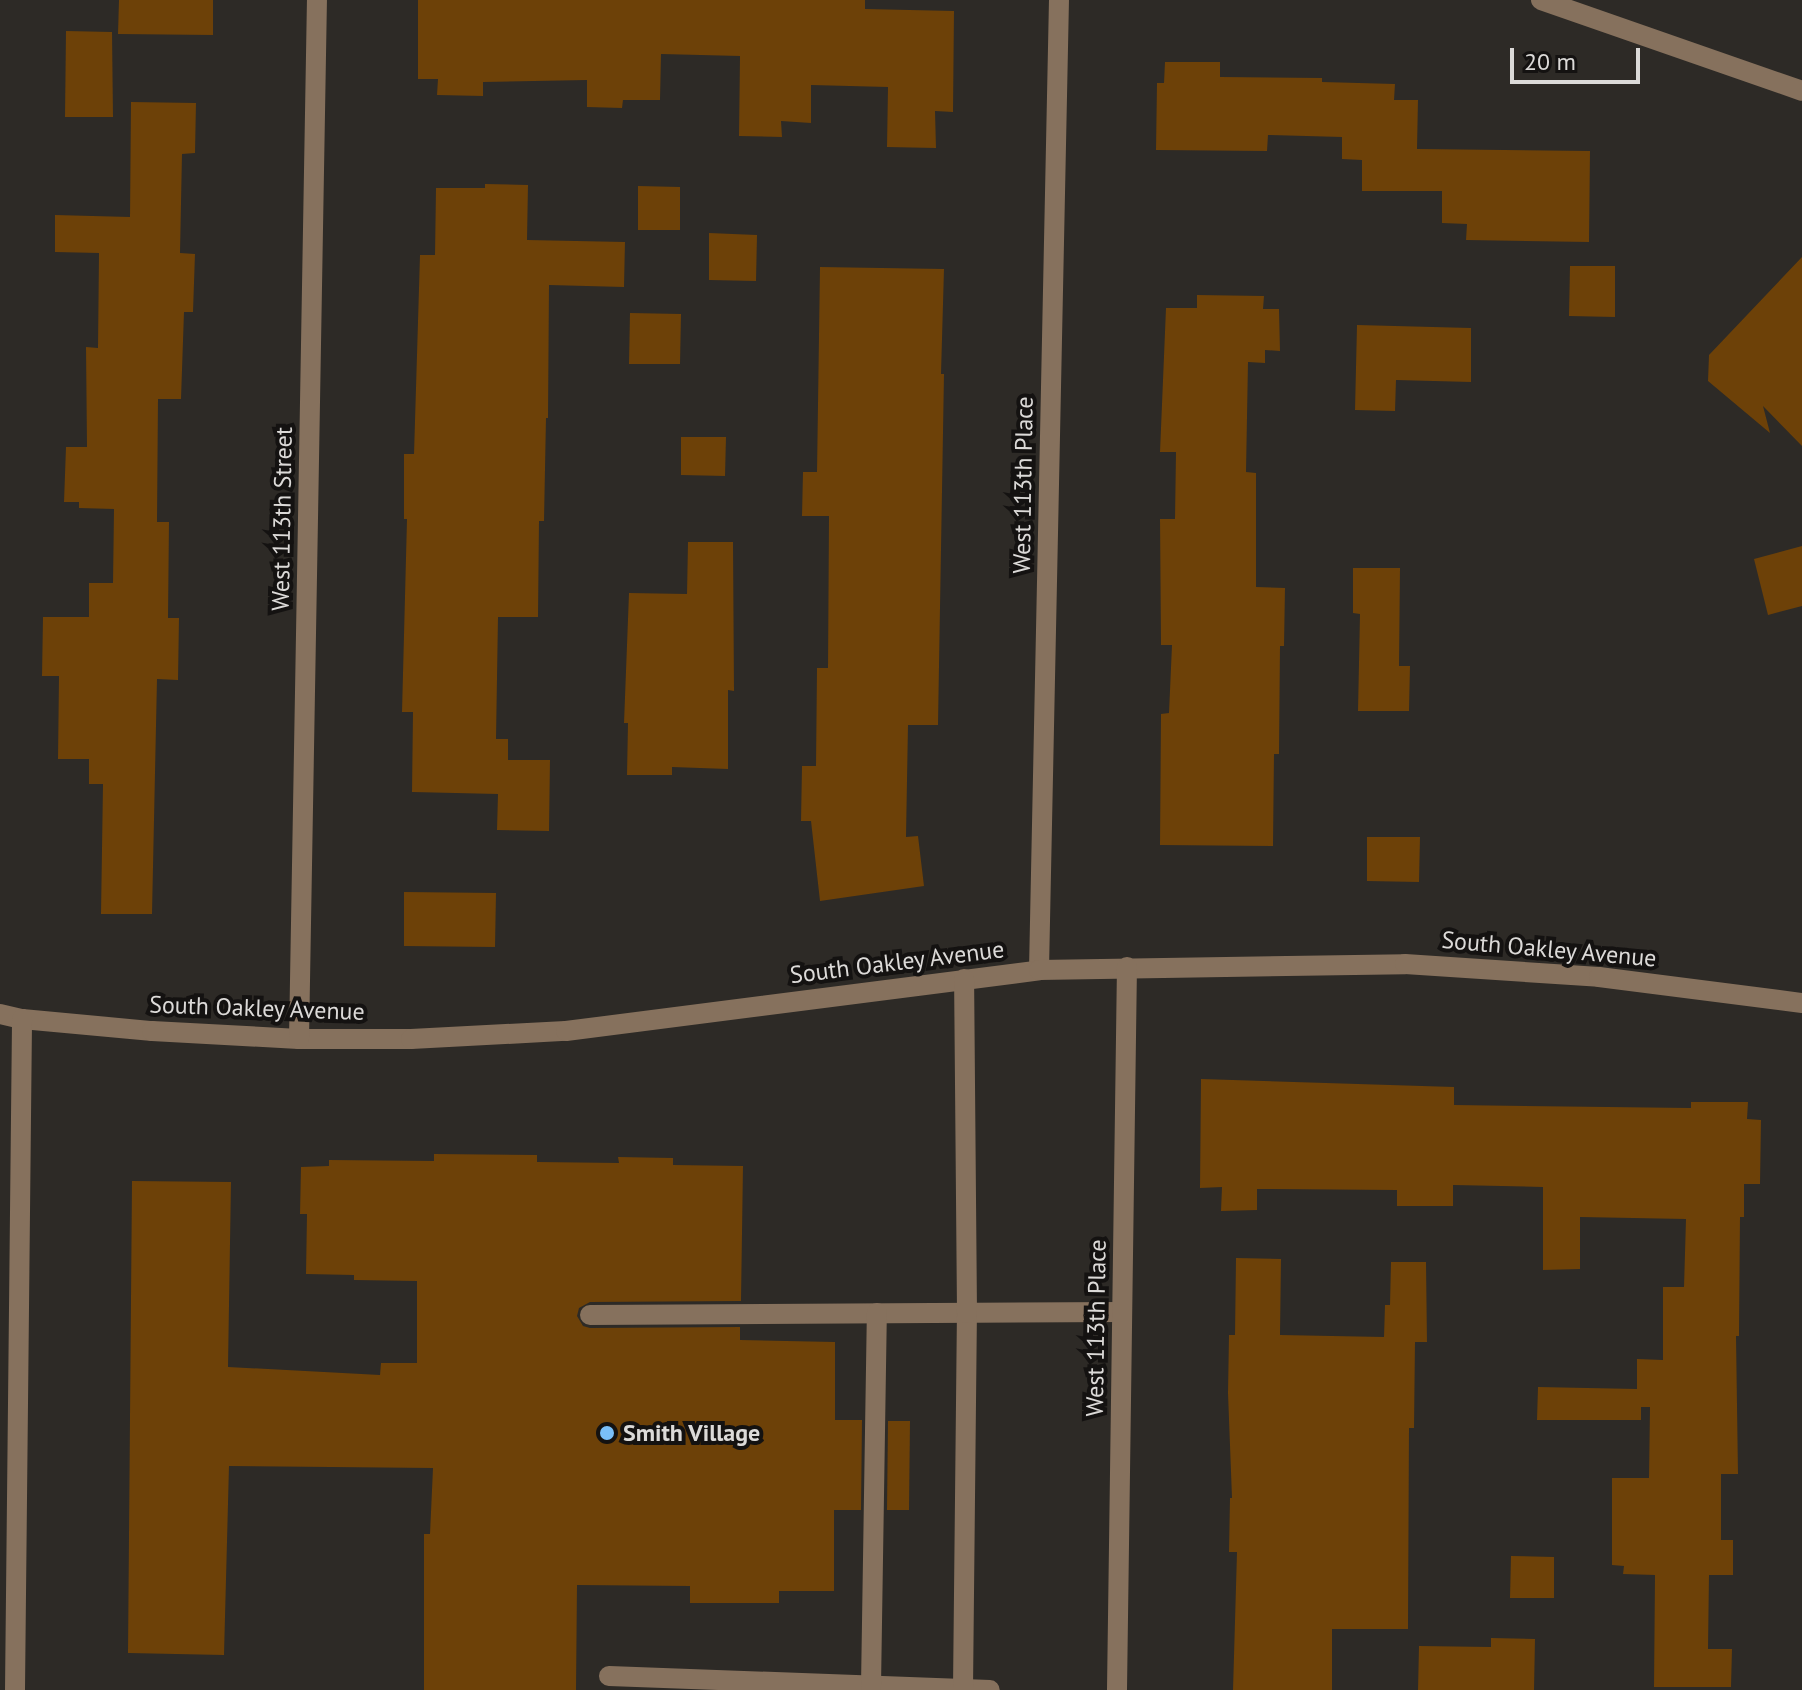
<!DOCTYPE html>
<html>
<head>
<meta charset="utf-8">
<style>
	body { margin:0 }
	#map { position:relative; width:1802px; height:1690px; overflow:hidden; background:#2d2a26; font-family:"PT Sans",sans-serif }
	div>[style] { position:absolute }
	.building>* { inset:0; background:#6d4108 }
	.minor>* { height:20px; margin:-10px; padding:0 10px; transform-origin:10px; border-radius:10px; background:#86715d }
	.dots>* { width:22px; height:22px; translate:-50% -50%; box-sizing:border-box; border:4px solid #141211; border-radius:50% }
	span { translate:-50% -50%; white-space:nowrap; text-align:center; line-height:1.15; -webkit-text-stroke:8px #141211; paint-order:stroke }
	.street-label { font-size:24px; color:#dcdad8 }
	.poi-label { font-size:24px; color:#dcdad8; font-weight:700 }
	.left { translate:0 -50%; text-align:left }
	.scale { position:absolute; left:1510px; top:48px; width:130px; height:36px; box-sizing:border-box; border:4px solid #dcdad8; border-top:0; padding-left:10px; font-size:24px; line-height:28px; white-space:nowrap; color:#dcdad8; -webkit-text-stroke:6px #141211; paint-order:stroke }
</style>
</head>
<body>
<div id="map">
	<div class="building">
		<div style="clip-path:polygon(119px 0,213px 0,213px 35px,118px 34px)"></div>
		<div style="clip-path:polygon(418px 0,865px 0,865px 9px,954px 11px,953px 112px,935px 111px,936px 148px,887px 147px,888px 87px,811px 85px,811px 123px,781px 121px,782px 137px,739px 136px,740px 56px,661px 54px,660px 100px,623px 100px,622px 108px,587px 107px,587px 80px,483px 82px,483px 96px,437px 95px,438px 79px,418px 79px)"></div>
		<div style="clip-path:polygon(66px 31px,112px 32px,113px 117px,65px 117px)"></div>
		<div style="clip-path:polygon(1165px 62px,1220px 62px,1220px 77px,1322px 78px,1322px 82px,1395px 84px,1394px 100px,1418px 100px,1417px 149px,1590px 151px,1589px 242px,1466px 240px,1467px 224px,1442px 223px,1442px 191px,1362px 191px,1362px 160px,1342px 159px,1342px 137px,1268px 135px,1267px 151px,1156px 150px,1157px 83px,1164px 83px)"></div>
		<div style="clip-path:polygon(131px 102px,196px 103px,195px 153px,182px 154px,180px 253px,195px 254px,193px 312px,184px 312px,181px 399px,158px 399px,157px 522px,169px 522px,168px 618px,179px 618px,178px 680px,157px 679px,152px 914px,101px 914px,103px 784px,89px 784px,89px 759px,58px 759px,59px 676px,42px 676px,43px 617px,89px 617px,89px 583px,113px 583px,114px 509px,79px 508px,79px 502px,64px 502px,66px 447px,87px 447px,86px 347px,98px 348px,99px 253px,55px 252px,55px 215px,130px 217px)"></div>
		<div style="clip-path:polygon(485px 184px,528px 185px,527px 240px,625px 242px,624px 287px,549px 285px,548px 418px,546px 418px,544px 521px,539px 521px,538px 617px,498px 617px,496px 739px,508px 739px,508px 760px,550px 760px,549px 831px,497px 830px,498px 794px,412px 792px,413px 712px,402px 712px,407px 519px,404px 519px,404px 454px,414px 454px,420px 255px,435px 255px,436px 188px,485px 188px)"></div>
		<div style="clip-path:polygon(638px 186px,680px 187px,680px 230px,638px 230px)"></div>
		<div style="clip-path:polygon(709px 233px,757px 235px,756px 281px,709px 280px)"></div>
		<div style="clip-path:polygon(1802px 257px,1802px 446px,1763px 406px,1770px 433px,1708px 381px,1709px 355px)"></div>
		<div style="clip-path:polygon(1570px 266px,1615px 266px,1615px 317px,1569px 316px)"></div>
		<div style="clip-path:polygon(820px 267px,944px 269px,941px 374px,944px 374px,938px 725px,908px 725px,906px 837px,918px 836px,924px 886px,820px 901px,811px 821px,801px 821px,802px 766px,816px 766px,817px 668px,828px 668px,829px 516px,802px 516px,803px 472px,817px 472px)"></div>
		<div style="clip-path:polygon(1197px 295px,1264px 296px,1263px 309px,1279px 309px,1280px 351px,1265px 350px,1265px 363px,1248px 362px,1246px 472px,1256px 473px,1256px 587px,1285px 588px,1284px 646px,1280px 646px,1279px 754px,1274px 754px,1273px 846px,1160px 845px,1161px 714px,1169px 713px,1172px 645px,1161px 645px,1160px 519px,1175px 519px,1176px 452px,1160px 452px,1166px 308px,1197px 308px)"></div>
		<div style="clip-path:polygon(630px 313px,681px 314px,680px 364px,629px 364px)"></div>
		<div style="clip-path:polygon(1357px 325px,1471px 328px,1471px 382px,1396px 380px,1395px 411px,1355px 410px)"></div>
		<div style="clip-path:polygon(681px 437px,726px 437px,725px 476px,681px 475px)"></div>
		<div style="clip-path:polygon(688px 542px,733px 542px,734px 691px,728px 690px,728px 769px,672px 767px,672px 775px,627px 775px,628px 723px,624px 723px,629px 593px,687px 594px)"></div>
		<div style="clip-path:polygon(1802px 546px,1802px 606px,1768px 615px,1754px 559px)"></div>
		<div style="clip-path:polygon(1353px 568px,1400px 568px,1399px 666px,1410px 666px,1409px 711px,1358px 711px,1360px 614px,1353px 613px)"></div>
		<div style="clip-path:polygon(1367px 837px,1420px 837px,1419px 882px,1367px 881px)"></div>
		<div style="clip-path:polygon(404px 892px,496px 893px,495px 947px,404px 946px)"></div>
		<div style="clip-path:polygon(1201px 1079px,1454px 1087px,1454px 1105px,1691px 1108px,1691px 1102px,1748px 1102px,1747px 1119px,1761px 1120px,1760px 1184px,1744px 1184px,1744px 1217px,1740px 1217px,1739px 1336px,1736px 1336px,1738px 1474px,1721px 1474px,1721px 1540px,1733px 1540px,1733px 1575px,1709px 1575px,1708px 1649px,1732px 1649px,1731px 1687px,1654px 1687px,1655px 1575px,1623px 1574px,1624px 1566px,1612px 1565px,1612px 1478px,1649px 1478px,1650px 1407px,1641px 1407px,1641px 1420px,1537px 1420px,1538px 1387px,1637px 1389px,1637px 1359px,1663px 1360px,1663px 1287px,1684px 1287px,1686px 1219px,1580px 1217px,1580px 1269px,1543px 1270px,1543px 1187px,1453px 1185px,1453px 1206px,1397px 1206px,1397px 1190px,1257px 1189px,1257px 1210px,1221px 1211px,1222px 1187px,1200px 1188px)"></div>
		<div style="clip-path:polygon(434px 1154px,537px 1155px,537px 1162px,619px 1163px,618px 1157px,673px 1158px,673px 1165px,743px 1166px,741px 1301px,590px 1302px,579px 1308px,577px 1316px,583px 1326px,590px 1328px,740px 1327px,740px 1340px,835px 1342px,835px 1420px,862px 1420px,861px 1510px,834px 1510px,834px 1591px,779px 1591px,779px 1603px,690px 1603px,690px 1586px,577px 1585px,576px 1690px,424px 1690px,424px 1534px,430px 1534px,433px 1468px,229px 1466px,224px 1655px,128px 1653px,132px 1181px,231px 1182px,228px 1367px,380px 1375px,381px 1363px,417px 1363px,417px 1281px,354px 1280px,354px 1275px,306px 1274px,307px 1214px,300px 1214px,301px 1167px,329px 1166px,329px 1160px,434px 1161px)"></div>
		<div style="clip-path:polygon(1236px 1258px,1281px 1259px,1280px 1335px,1384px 1337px,1385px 1305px,1390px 1305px,1391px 1262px,1426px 1262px,1427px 1342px,1415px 1342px,1414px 1428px,1409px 1428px,1408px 1629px,1332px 1629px,1332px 1690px,1233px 1690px,1237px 1552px,1229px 1552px,1230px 1498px,1232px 1498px,1228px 1393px,1229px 1335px,1235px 1335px)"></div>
		<div style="clip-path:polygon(888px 1421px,910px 1421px,909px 1510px,887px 1510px)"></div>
		<div style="clip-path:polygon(1511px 1556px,1554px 1557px,1554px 1598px,1510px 1598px)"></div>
		<div style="clip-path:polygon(1491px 1638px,1535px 1639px,1534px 1690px,1418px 1690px,1419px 1646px,1491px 1647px)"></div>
	</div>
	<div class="minor">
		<div style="left:1541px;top:0;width:276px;rotate:19.2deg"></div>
		<div style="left:1039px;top:970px;width:970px;rotate:-88.82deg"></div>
		<div style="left:0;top:1014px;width:23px;rotate:13deg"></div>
		<div style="left:22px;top:1019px;width:131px;rotate:5.3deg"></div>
		<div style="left:152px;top:1031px;width:147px;rotate:3.1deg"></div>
		<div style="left:299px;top:1039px;width:112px"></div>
		<div style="left:411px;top:1039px;width:155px;rotate:-3deg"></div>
		<div style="left:566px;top:1031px;width:477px;rotate:-7.3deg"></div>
		<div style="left:1039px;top:970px;width:366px;rotate:-0.9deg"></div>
		<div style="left:1405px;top:964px;width:194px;rotate:3.8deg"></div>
		<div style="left:1599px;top:977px;width:205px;rotate:7.3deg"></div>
		<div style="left:299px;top:1039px;width:1039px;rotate:-89.01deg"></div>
		<div style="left:590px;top:1315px;width:532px;rotate:-0.32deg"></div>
		<div style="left:609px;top:1676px;width:381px;rotate:2.1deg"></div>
		<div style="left:871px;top:1686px;width:373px;rotate:-89.1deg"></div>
		<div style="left:963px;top:1689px;width:376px;rotate:-89.4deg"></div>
		<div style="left:967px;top:1313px;width:334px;rotate:-90.5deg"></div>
		<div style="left:15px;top:1690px;width:671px;rotate:-89.4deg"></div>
		<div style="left:1117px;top:1690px;width:723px;rotate:-89.21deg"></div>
	</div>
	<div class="dots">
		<div style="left:607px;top:1433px;background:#7abff8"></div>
	</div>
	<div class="street-label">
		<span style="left:1023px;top:485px;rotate:-89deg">West 113th Place</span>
		<span style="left:282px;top:519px;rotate:-89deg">West 113th Street</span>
		<span style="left:1549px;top:949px;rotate:5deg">South Oakley Avenue</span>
		<span style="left:897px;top:962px;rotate:-7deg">South Oakley Avenue</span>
		<span style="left:257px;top:1008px;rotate:2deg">South Oakley Avenue</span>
		<span style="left:1096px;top:1328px;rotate:-89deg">West 113th Place</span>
	</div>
	<div class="poi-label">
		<span class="left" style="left:623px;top:1433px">Smith Village</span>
	</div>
	<div class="scale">20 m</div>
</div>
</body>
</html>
